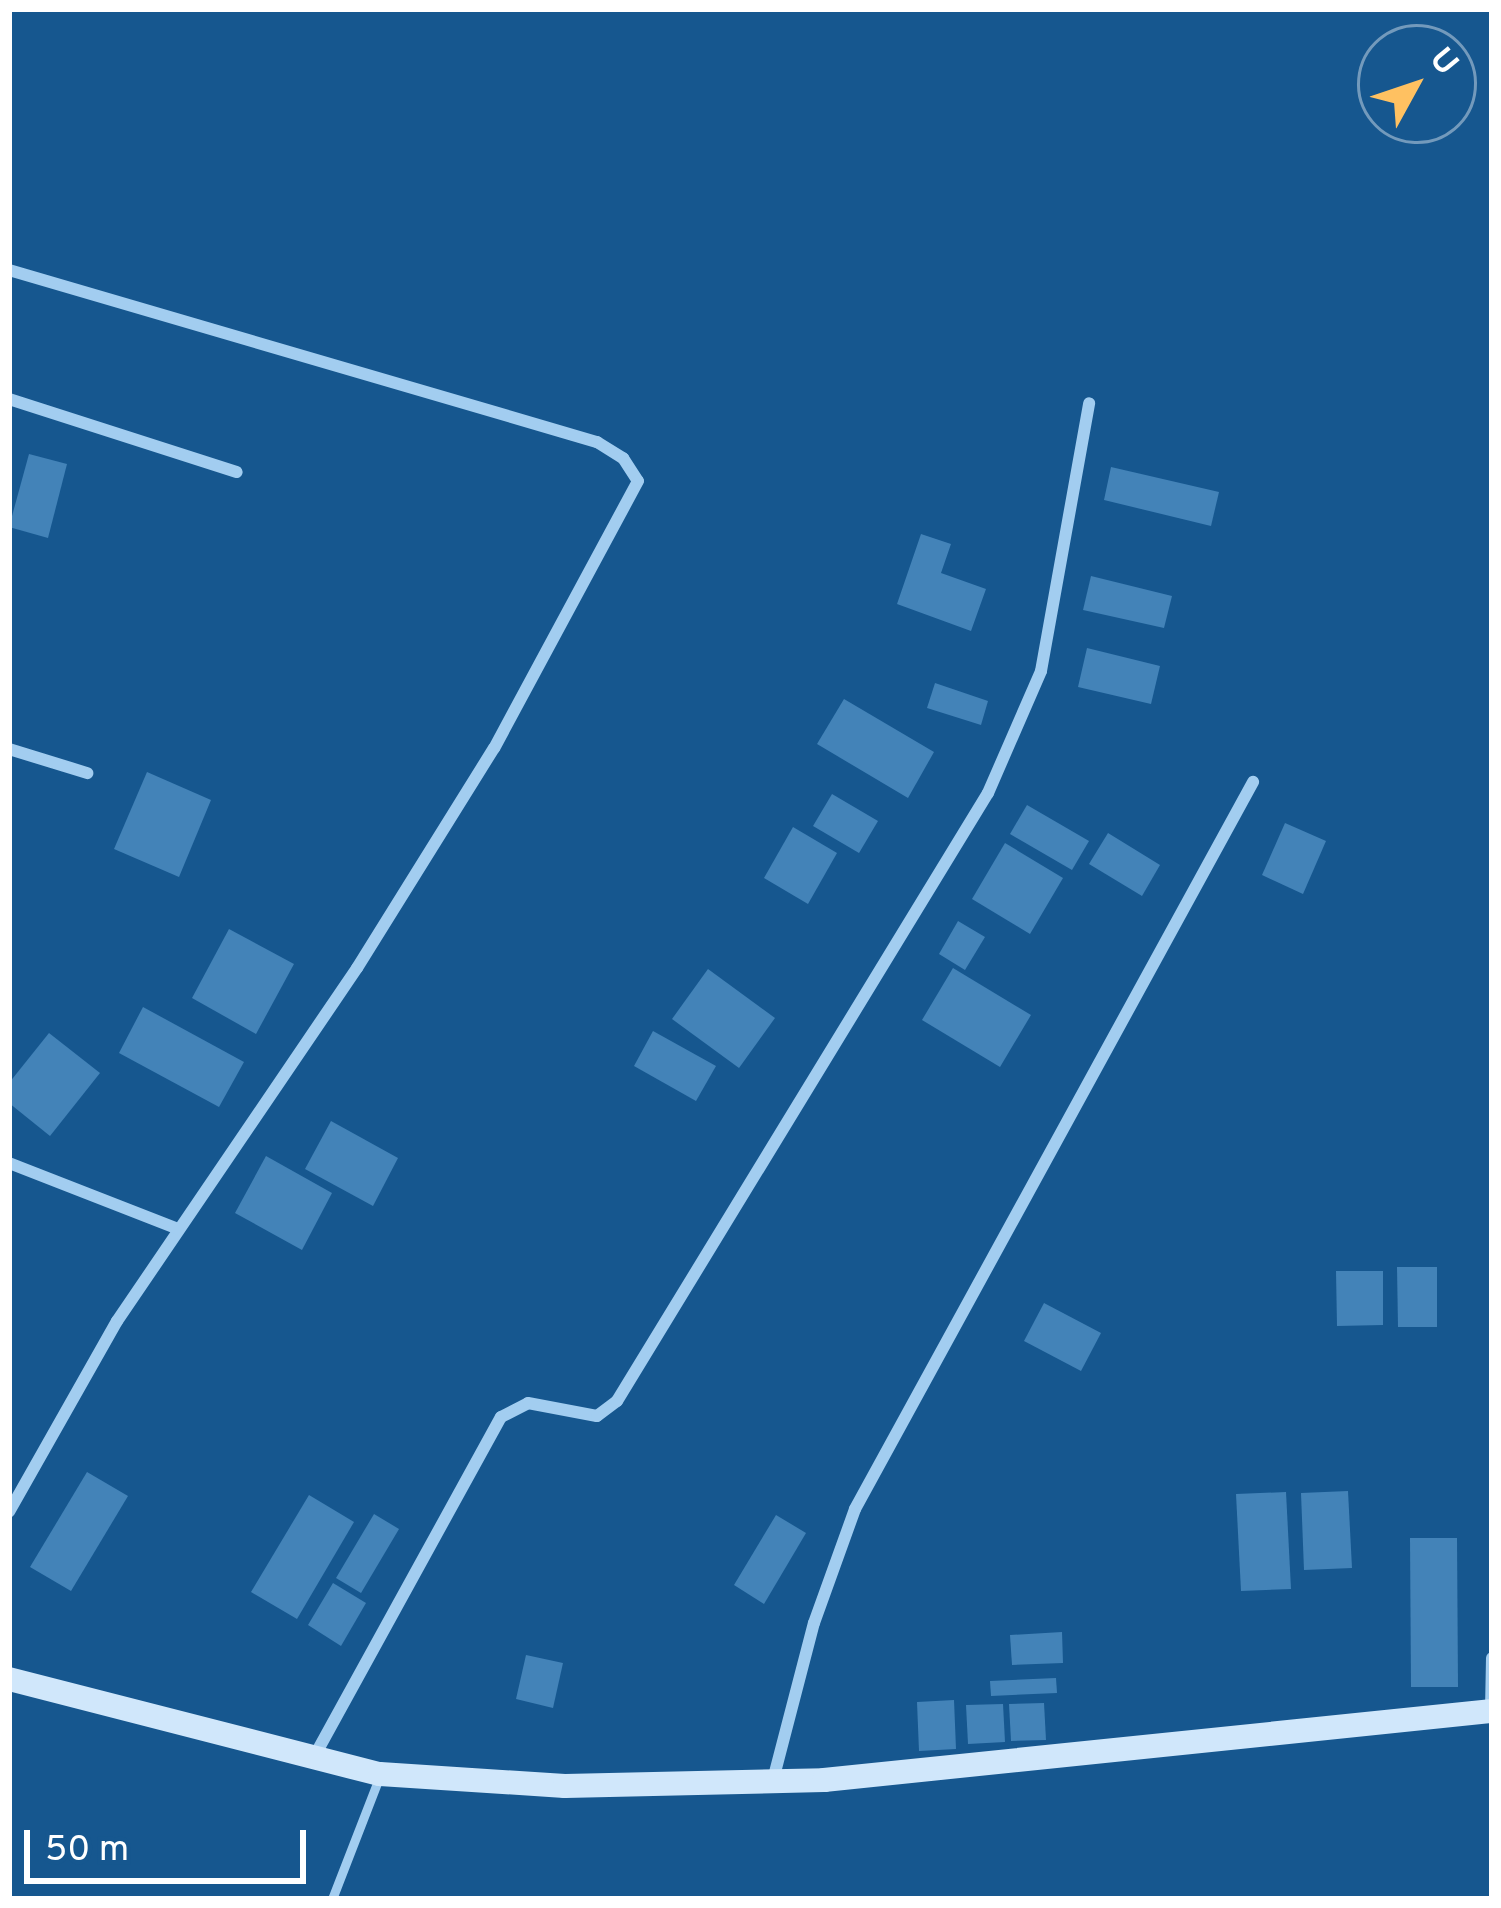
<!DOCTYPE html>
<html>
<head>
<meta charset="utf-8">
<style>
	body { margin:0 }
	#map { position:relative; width:1501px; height:1908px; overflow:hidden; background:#16578f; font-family:Overpass,sans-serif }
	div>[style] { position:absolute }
	.building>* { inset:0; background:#4383b8 }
	.lane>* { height:9px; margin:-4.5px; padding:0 4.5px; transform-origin:4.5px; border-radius:4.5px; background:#a2cdf0 }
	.street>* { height:12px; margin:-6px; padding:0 6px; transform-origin:6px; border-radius:6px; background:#a2cdf0 }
	.secondary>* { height:24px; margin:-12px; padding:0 12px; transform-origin:12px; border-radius:12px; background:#d0e7fb }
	span { translate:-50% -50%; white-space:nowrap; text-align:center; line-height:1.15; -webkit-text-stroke:10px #16578f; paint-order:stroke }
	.frame { position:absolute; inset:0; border:12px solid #fff; pointer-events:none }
	.north { position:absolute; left:1357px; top:24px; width:120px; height:120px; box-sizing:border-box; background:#16578f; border:3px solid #739abc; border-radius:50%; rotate:50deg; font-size:33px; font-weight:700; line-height:48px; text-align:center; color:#fff }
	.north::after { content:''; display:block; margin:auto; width:42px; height:54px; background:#ffc161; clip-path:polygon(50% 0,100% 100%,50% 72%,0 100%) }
	.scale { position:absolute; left:24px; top:1830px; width:282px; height:54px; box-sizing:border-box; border:6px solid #fff; border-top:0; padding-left:15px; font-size:36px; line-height:42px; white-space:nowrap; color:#fff; -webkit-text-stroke:9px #16578f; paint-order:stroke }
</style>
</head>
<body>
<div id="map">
	<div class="building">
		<div style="clip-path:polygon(29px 454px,67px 464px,48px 538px,9px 527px)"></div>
		<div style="clip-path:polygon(1111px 467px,1219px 492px,1211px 526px,1104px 500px)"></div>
		<div style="clip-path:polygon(921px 534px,951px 544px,941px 573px,986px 589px,971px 631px,897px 604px)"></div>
		<div style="clip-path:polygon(1091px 576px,1172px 596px,1164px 628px,1083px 610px)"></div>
		<div style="clip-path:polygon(1087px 648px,1160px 666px,1151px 704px,1078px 687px)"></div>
		<div style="clip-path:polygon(935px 683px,988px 701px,981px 725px,927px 708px)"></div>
		<div style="clip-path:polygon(844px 699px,934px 752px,908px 798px,817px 744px)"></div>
		<div style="clip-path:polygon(147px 772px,211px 800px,179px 877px,114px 849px)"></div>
		<div style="clip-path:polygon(832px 794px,878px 821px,859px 853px,813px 826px)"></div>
		<div style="clip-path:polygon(1027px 805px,1089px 841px,1072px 870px,1010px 834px)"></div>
		<div style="clip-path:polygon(1285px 823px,1326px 841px,1303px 894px,1262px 875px)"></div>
		<div style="clip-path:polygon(793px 827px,837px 853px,808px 904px,764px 878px)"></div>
		<div style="clip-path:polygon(1108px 833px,1160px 865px,1142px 896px,1089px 864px)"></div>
		<div style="clip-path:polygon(1005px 843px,1063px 878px,1030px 934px,972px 899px)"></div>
		<div style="clip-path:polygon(958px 921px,985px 937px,965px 970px,939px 954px)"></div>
		<div style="clip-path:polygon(229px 929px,294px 964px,256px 1034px,192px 998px)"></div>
		<div style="clip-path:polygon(953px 968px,1031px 1015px,1000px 1067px,922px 1020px)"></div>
		<div style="clip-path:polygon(708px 969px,775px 1018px,739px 1068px,672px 1019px)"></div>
		<div style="clip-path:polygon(143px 1007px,244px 1062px,219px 1107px,119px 1053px)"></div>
		<div style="clip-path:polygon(653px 1031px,716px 1066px,696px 1101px,634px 1066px)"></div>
		<div style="clip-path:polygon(49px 1033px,100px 1073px,50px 1136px,9px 1103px,9px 1083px)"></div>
		<div style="clip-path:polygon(331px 1121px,398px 1158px,373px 1206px,305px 1169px)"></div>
		<div style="clip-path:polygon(266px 1156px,332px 1193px,302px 1250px,235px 1213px)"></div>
		<div style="clip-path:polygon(1397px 1267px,1437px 1267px,1437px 1327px,1398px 1327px)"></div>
		<div style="clip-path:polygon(1336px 1271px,1383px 1271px,1383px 1325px,1337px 1326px)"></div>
		<div style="clip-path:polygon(1044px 1303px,1101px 1333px,1081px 1371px,1024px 1341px)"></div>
		<div style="clip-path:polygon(87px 1472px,128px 1496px,71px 1591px,30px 1567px)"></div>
		<div style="clip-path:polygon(1348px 1491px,1352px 1568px,1304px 1570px,1301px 1493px)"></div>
		<div style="clip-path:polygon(1286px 1492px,1291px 1589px,1241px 1591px,1236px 1494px)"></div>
		<div style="clip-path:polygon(309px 1495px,354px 1522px,297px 1619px,251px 1592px)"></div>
		<div style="clip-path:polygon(374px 1514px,399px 1529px,361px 1593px,336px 1578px)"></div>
		<div style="clip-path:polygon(776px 1515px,806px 1533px,764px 1604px,734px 1585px)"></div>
		<div style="clip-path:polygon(1410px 1538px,1457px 1538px,1458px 1687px,1411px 1687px)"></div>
		<div style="clip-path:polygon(333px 1583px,366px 1603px,341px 1646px,308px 1625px)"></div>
		<div style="clip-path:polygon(1062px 1632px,1063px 1663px,1012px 1665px,1010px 1635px)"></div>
		<div style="clip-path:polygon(526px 1655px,563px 1663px,553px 1708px,516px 1699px)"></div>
		<div style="clip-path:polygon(1056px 1678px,1057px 1693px,991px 1696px,990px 1681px)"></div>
		<div style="clip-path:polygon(954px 1700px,956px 1749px,919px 1751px,917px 1702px)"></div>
		<div style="clip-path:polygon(1044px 1703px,1046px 1740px,1011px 1741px,1009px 1704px)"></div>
		<div style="clip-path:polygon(1003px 1704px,1005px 1742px,968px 1744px,966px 1705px)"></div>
	</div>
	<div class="lane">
		<div style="left:332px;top:1899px;width:133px;rotate:-68.8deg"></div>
	</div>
	<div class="street">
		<div style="left:9px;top:270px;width:613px;rotate:16.31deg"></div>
		<div style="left:597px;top:442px;width:31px;rotate:32deg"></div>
		<div style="left:623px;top:458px;width:27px;rotate:57deg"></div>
		<div style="left:638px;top:481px;width:303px;rotate:118.3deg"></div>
		<div style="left:494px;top:748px;width:259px;rotate:121.9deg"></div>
		<div style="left:357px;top:968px;width:427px;rotate:124.2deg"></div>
		<div style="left:117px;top:1321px;width:219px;rotate:119.5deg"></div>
		<div style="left:9px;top:399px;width:239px;rotate:17.8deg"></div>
		<div style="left:9px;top:749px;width:82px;rotate:17.1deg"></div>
		<div style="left:9px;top:1163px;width:181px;rotate:21.3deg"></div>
		<div style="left:1491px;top:1710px;width:52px;rotate:-88.9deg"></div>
		<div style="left:314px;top:1757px;width:388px;rotate:-61.2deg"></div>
		<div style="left:501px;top:1417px;width:30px;rotate:-27deg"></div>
		<div style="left:528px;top:1403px;width:70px;rotate:10.7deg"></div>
		<div style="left:597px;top:1416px;width:25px;rotate:-37deg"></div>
		<div style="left:617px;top:1401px;width:712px;rotate:-58.61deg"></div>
		<div style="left:988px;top:793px;width:133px;rotate:-66.5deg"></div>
		<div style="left:1041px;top:671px;width:272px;rotate:-79.8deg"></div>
		<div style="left:773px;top:1780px;width:162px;rotate:-75.4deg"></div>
		<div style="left:814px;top:1623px;width:121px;rotate:-70.2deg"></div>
		<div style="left:855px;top:1509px;width:829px;rotate:-61.3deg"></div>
	</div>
	<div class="secondary">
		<div style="left:9px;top:1679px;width:383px;rotate:14.4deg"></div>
		<div style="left:380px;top:1774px;width:185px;rotate:3.7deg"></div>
		<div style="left:565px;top:1786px;width:259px;rotate:-1.3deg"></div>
		<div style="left:824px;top:1780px;width:672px;rotate:-5.9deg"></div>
	</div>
	<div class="frame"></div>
	<div class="north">U</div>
	<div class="scale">50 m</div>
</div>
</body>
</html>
